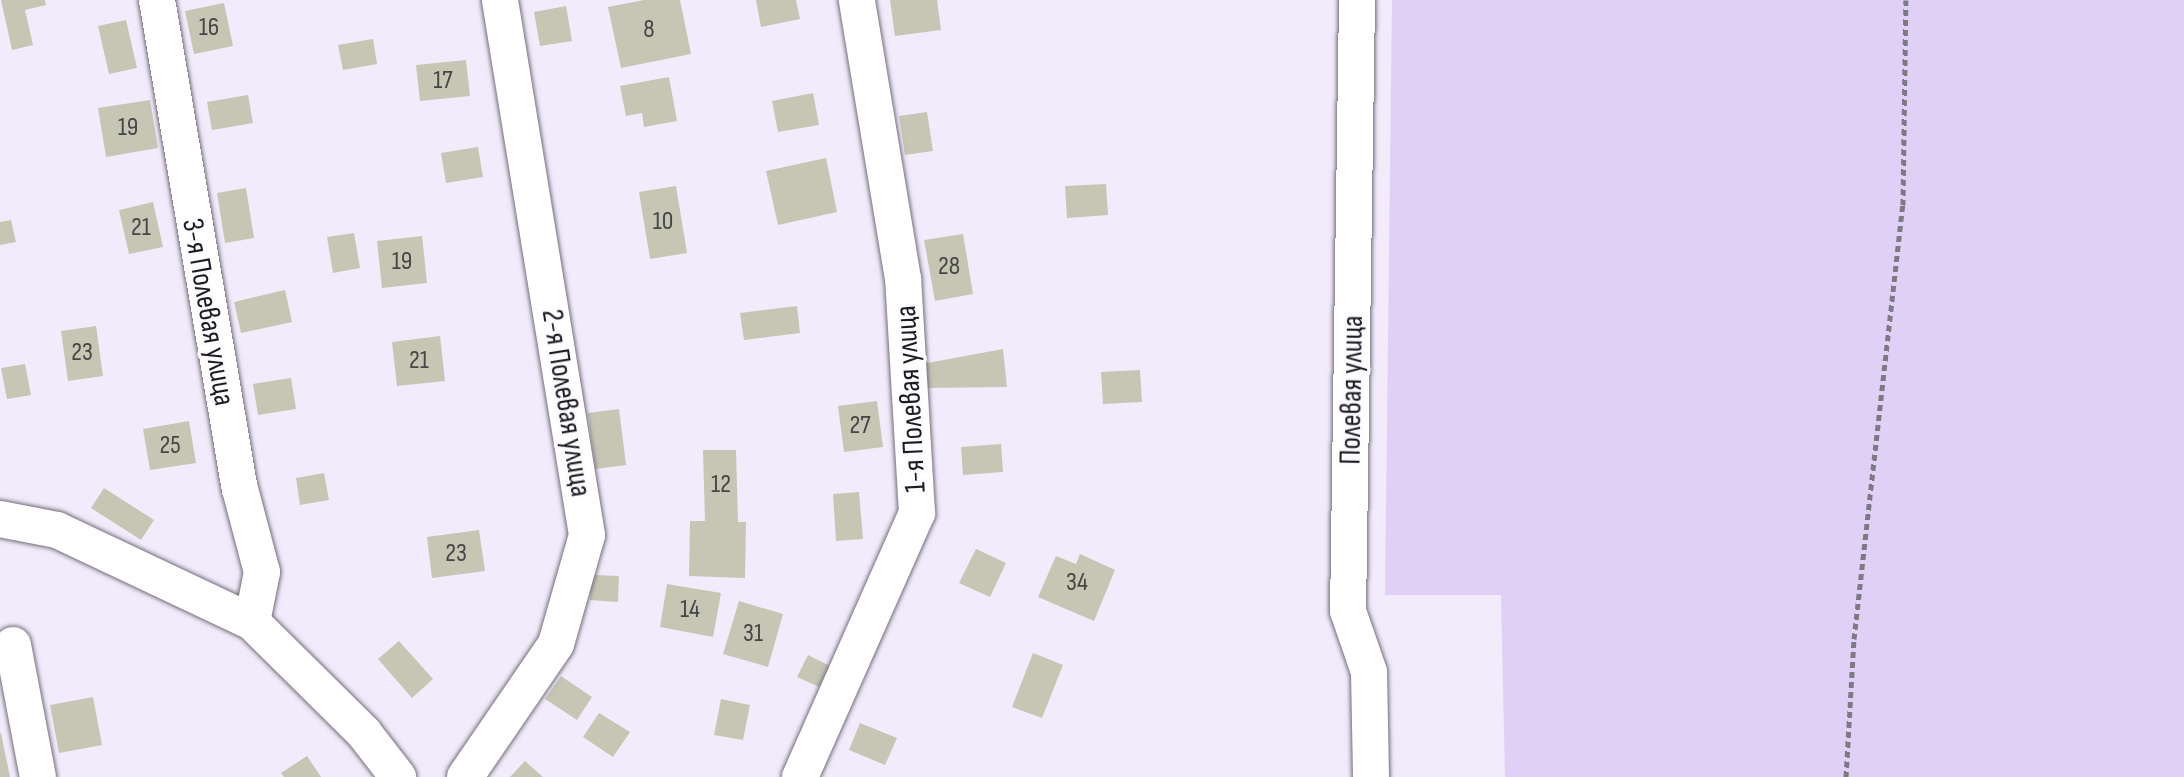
<!DOCTYPE html>
<html>
<head>
<meta charset="utf-8">
<style>
	body { margin:0 }
	#map { position:relative; width:2184px; height:777px; overflow:hidden; background:#f2ebfb; font-family:"Sofia Sans Condensed",sans-serif }
	div>[style] { position:absolute }
	.green>* { inset:0; background:#e0d0f6 }
	.building>* { inset:0; background:#c6c6b5 }
	.path>* { height:5px; margin-top:-2.5px; transform-origin:0; background:repeating-linear-gradient(90deg,#7e7a85 0 6px,transparent 0 10px) }
	.roads { filter:drop-shadow(0 0 2px #736e7c) drop-shadow(0 0 2px #736e7c) }
	.minor>* { height:36px; margin:-18px; padding:0 18px; transform-origin:18px; border-radius:18px; background:#fff }
	span { translate:-50% -50%; white-space:nowrap; text-align:center; line-height:1.15; -webkit-text-stroke:7px #fcfbfe; paint-order:stroke }
	.number-label { font-size:26px; color:#474646 }
	.number-label span { -webkit-text-stroke-width:0 }
	.street-label { font-size:30px; color:#1d1b21 }
</style>
</head>
<body>
<div id="map">
	<div class="green">
		<div style="clip-path:polygon(1392px 0,2184px 0,2184px 777px,1505px 777px,1501px 595px,1385px 595px)"></div>
	</div>
	<div class="building">
		<div style="clip-path:polygon(1px 0,45px 0,46px 5px,25px 10px,33px 45px,12px 50px)"></div>
		<div style="clip-path:polygon(644px 0,680px 0,691px 54px,621px 68px,608px 7px)"></div>
		<div style="clip-path:polygon(756px 0,796px 0,800px 19px,761px 27px)"></div>
		<div style="clip-path:polygon(890px 0,937px 0,941px 30px,895px 36px)"></div>
		<div style="clip-path:polygon(224px 3px,233px 46px,194px 54px,185px 11px)"></div>
		<div style="clip-path:polygon(566px 6px,572px 41px,540px 46px,534px 12px)"></div>
		<div style="clip-path:polygon(126px 20px,137px 68px,109px 74px,98px 26px)"></div>
		<div style="clip-path:polygon(373px 39px,377px 64px,343px 70px,338px 45px)"></div>
		<div style="clip-path:polygon(466px 60px,470px 96px,420px 101px,416px 65px)"></div>
		<div style="clip-path:polygon(669px 77px,677px 121px,644px 127px,642px 113px,626px 116px,620px 86px)"></div>
		<div style="clip-path:polygon(813px 93px,819px 125px,778px 132px,772px 101px)"></div>
		<div style="clip-path:polygon(248px 95px,253px 123px,212px 130px,207px 102px)"></div>
		<div style="clip-path:polygon(150px 100px,158px 148px,106px 157px,98px 108px)"></div>
		<div style="clip-path:polygon(927px 112px,933px 151px,905px 155px,899px 116px)"></div>
		<div style="clip-path:polygon(478px 147px,483px 177px,446px 183px,441px 153px)"></div>
		<div style="clip-path:polygon(826px 158px,837px 212px,778px 225px,766px 171px)"></div>
		<div style="clip-path:polygon(1106px 184px,1108px 215px,1067px 218px,1065px 186px)"></div>
		<div style="clip-path:polygon(676px 186px,687px 253px,650px 259px,639px 192px)"></div>
		<div style="clip-path:polygon(246px 188px,254px 238px,225px 243px,217px 193px)"></div>
		<div style="clip-path:polygon(153px 202px,163px 247px,129px 254px,119px 210px)"></div>
		<div style="clip-path:polygon(11px 220px,16px 242px,0 245px,0 222px)"></div>
		<div style="clip-path:polygon(354px 233px,360px 268px,333px 273px,327px 237px)"></div>
		<div style="clip-path:polygon(963px 234px,973px 294px,935px 301px,924px 240px)"></div>
		<div style="clip-path:polygon(422px 236px,427px 283px,382px 288px,377px 241px)"></div>
		<div style="clip-path:polygon(285px 290px,292px 322px,241px 333px,234px 302px)"></div>
		<div style="clip-path:polygon(797px 306px,800px 333px,744px 340px,740px 313px)"></div>
		<div style="clip-path:polygon(96px 326px,103px 376px,68px 381px,61px 331px)"></div>
		<div style="clip-path:polygon(440px 336px,445px 381px,397px 386px,392px 342px)"></div>
		<div style="clip-path:polygon(1003px 349px,1007px 387px,925px 388px,922px 364px)"></div>
		<div style="clip-path:polygon(25px 364px,31px 395px,7px 399px,1px 368px)"></div>
		<div style="clip-path:polygon(1140px 370px,1142px 402px,1103px 404px,1101px 372px)"></div>
		<div style="clip-path:polygon(291px 378px,296px 409px,258px 415px,253px 384px)"></div>
		<div style="clip-path:polygon(877px 401px,883px 447px,844px 452px,838px 406px)"></div>
		<div style="clip-path:polygon(619px 409px,626px 465px,595px 469px,588px 413px)"></div>
		<div style="clip-path:polygon(189px 421px,196px 463px,150px 470px,143px 429px)"></div>
		<div style="clip-path:polygon(1001px 444px,1003px 472px,963px 475px,961px 447px)"></div>
		<div style="clip-path:polygon(703px 450px,736px 450px,738px 522px,746px 522px,745px 578px,689px 576px,690px 521px,705px 521px)"></div>
		<div style="clip-path:polygon(324px 473px,329px 500px,300px 505px,296px 478px)"></div>
		<div style="clip-path:polygon(104px 488px,154px 520px,141px 540px,91px 508px)"></div>
		<div style="clip-path:polygon(859px 492px,863px 539px,836px 541px,833px 494px)"></div>
		<div style="clip-path:polygon(479px 530px,485px 571px,432px 578px,427px 537px)"></div>
		<div style="clip-path:polygon(976px 549px,1006px 563px,990px 597px,959px 583px)"></div>
		<div style="clip-path:polygon(1080px 554px,1115px 570px,1094px 621px,1038px 597px,1056px 556px,1076px 564px)"></div>
		<div style="clip-path:polygon(592px 575px,619px 576px,618px 602px,590px 600px)"></div>
		<div style="clip-path:polygon(667px 584px,721px 593px,713px 637px,660px 627px)"></div>
		<div style="clip-path:polygon(739px 601px,783px 614px,768px 667px,723px 654px)"></div>
		<div style="clip-path:polygon(399px 641px,433px 679px,412px 698px,378px 659px)"></div>
		<div style="clip-path:polygon(1033px 653px,1063px 665px,1042px 718px,1012px 707px)"></div>
		<div style="clip-path:polygon(808px 655px,830px 666px,819px 687px,797px 677px)"></div>
		<div style="clip-path:polygon(561px 676px,592px 697px,577px 720px,545px 699px)"></div>
		<div style="clip-path:polygon(93px 697px,102px 745px,59px 753px,50px 705px)"></div>
		<div style="clip-path:polygon(721px 699px,750px 705px,743px 740px,714px 735px)"></div>
		<div style="clip-path:polygon(599px 713px,630px 732px,613px 757px,583px 737px)"></div>
		<div style="clip-path:polygon(860px 723px,897px 738px,885px 765px,849px 750px)"></div>
		<div style="clip-path:polygon(0 733px,1px 733px,10px 777px,0 777px)"></div>
		<div style="clip-path:polygon(307px 756px,321px 777px,284px 777px,281px 773px)"></div>
		<div style="clip-path:polygon(525px 761px,543px 777px,510px 777px)"></div>
	</div>
	<div class="path">
		<div style="left:1846px;top:777px;width:138px;rotate:-86.7deg"></div>
		<div style="left:1854px;top:639px;width:437px;rotate:-83.6deg"></div>
		<div style="left:1903px;top:205px;width:205px;rotate:-89.2deg"></div>
	</div>
	<div class="roads">
		<div class="minor">
			<div style="left:157px;top:0;width:496px;rotate:80.4deg"></div>
			<div style="left:240px;top:489px;width:86px;rotate:75.2deg"></div>
			<div style="left:262px;top:572px;width:51px;rotate:101.3deg"></div>
			<div style="left:1357px;top:0;width:611px;rotate:90.84deg"></div>
			<div style="left:1348px;top:611px;width:65px;rotate:71deg"></div>
			<div style="left:1369px;top:672px;width:105px;rotate:88.9deg"></div>
			<div style="left:0;top:519px;width:58px;rotate:10.9deg"></div>
			<div style="left:57px;top:530px;width:216px;rotate:25.3deg"></div>
			<div style="left:252px;top:622px;width:158px;rotate:44.7deg"></div>
			<div style="left:364px;top:733px;width:56px;rotate:52.3deg"></div>
			<div style="left:13px;top:645px;width:134px;rotate:79.3deg"></div>
			<div style="left:465px;top:777px;width:161px;rotate:-55.6deg"></div>
			<div style="left:556px;top:644px;width:113px;rotate:-74.1deg"></div>
			<div style="left:587px;top:535px;width:542px;rotate:-99.24deg"></div>
			<div style="left:800px;top:777px;width:289px;rotate:-66.1deg"></div>
			<div style="left:917px;top:513px;width:234px;rotate:-93.4deg"></div>
			<div style="left:903px;top:279px;width:283px;rotate:-99.4deg"></div>
		</div>
	</div>
	<div class="number-label">
		<span style="left:209px;top:28px">16</span>
		<span style="left:649px;top:30px">8</span>
		<span style="left:443px;top:81px">17</span>
		<span style="left:128px;top:128px">19</span>
		<span style="left:663px;top:222px">10</span>
		<span style="left:141px;top:228px">21</span>
		<span style="left:402px;top:262px">19</span>
		<span style="left:949px;top:267px">28</span>
		<span style="left:82px;top:353px">23</span>
		<span style="left:419px;top:361px">21</span>
		<span style="left:860px;top:426px">27</span>
		<span style="left:170px;top:446px">25</span>
		<span style="left:721px;top:485px">12</span>
		<span style="left:456px;top:554px">23</span>
		<span style="left:1077px;top:583px">34</span>
		<span style="left:690px;top:610px">14</span>
		<span style="left:753px;top:634px">31</span>
	</div>
	<div class="street-label">
		<span style="left:208px;top:312px;rotate:80deg">3-я Полевая улица</span>
		<span style="left:1352px;top:390px;rotate:-89deg">Полевая улица</span>
		<span style="left:911px;top:399px;rotate:-93deg">1-я Полевая улица</span>
		<span style="left:566px;top:403px;rotate:81deg">2-я Полевая улица</span>
	</div>
</div>
</body>
</html>
